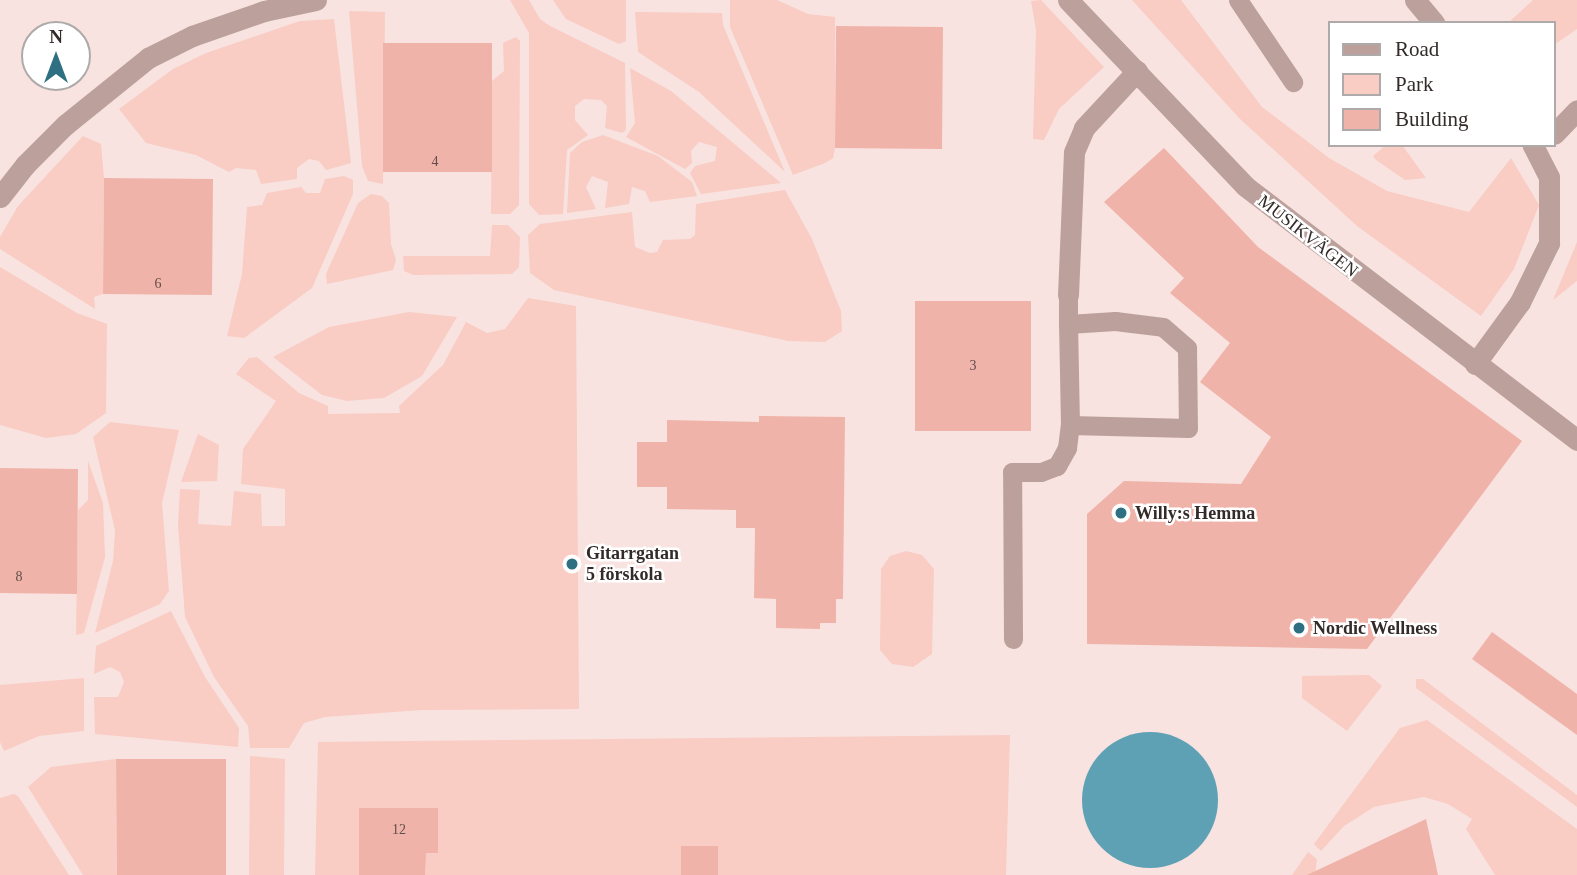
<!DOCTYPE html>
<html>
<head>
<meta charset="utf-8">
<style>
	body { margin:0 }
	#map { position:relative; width:1577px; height:875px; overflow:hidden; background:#f8e3e0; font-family:"Times New Roman",serif }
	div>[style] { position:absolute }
	.green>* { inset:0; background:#f9ccc4 }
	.water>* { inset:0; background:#5fa1b4 }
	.round { border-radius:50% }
	.building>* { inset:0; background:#f0b3a9 }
	.lane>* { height:19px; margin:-9.5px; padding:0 9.5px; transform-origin:9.5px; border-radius:9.5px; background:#bba09b }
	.street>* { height:21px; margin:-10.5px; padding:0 10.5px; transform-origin:10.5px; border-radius:10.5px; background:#bba09b }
	.dots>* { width:19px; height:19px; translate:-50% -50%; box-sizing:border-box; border:4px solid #fff; border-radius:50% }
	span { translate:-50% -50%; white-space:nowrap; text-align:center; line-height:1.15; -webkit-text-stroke:5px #fff; paint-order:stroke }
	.number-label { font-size:14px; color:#624d49 }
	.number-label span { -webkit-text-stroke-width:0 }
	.street-label { font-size:18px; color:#322b29 }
	.poi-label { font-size:18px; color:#322b29; font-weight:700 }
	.left { translate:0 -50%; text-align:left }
	.legend { position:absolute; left:1328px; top:21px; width:228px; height:126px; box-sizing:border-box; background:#fff; border:2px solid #adaaa9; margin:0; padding:9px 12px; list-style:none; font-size:21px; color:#322b29 }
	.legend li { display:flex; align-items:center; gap:14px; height:35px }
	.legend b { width:35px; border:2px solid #adaaa9 }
	.north { position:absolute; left:21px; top:21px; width:70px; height:70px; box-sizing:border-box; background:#fff; border:2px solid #adaaa9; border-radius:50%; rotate:0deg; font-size:19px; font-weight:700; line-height:28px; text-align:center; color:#322b29 }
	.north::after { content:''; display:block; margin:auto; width:24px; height:32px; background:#2e7082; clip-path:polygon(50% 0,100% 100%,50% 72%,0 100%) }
</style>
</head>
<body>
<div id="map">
	<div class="green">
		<div style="clip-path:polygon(510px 0,529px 0,540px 19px,550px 26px,625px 63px,626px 130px,622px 133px,605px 128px,607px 106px,601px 100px,584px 99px,575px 106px,575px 120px,588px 135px,567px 150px,563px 214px,539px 215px,529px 204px,529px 33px)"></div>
		<div style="clip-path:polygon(553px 0,626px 0,626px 41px,619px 44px,566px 19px)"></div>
		<div style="clip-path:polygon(730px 0,777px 0,808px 14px,835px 17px,835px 148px,833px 158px,825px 163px,793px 175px,730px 27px)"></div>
		<div style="clip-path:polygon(1041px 0,1104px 67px,1059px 109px,1044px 140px,1033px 139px,1036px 30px,1031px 1px)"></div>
		<div style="clip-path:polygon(1132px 0,1181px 0,1262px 107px,1329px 158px,1387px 191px,1469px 212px,1511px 158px,1539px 205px,1514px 269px,1481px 316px,1357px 226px,1239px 118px)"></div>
		<div style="clip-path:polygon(1533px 0,1577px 0,1577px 29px,1554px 45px,1554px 23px,1508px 23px)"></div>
		<div style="clip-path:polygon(349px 11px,385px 12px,383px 184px,368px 181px,362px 166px)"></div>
		<div style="clip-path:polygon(635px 12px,722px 13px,723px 25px,785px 172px,699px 92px,638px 52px)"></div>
		<div style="clip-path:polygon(334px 19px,351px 163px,326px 170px,319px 161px,309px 159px,297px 168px,297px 179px,261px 184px,256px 170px,236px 168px,229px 172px,196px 155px,146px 143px,119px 109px,173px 69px,206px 53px,300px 21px)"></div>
		<div style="clip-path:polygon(516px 37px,520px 41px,519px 205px,510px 214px,491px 214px,492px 81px,504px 71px,503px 43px)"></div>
		<div style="clip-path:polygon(630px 68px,671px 91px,781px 183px,701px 194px,690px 173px,695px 166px,715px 161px,717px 147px,699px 142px,691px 151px,692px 163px,685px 169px,626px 137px,635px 123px)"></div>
		<div style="clip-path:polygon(603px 135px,658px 156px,692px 182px,697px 196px,650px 202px,645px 191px,632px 187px,629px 204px,605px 208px,608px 182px,592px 176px,586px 187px,596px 209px,567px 213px,570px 153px,582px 142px)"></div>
		<div style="clip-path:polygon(83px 136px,101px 144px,104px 178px,103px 294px,94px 297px,95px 309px,0 249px,0 237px,18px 206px)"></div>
		<div style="clip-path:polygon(1386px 145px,1402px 145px,1426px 178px,1405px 180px,1376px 160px,1373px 156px)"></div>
		<div style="clip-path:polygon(344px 176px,353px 180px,353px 194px,312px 288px,244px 338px,227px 336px,242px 274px,247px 207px,262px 205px,267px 193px,301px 187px,306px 193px,320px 193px,325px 179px)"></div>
		<div style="clip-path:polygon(785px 190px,812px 239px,841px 311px,842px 331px,825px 342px,788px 341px,554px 290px,530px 273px,528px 235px,540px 224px,632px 212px,635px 247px,650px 253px,657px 252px,663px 240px,690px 239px,695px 235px,696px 204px)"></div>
		<div style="clip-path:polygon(371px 194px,382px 196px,389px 203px,391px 244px,396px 260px,393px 270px,327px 284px,326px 274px,358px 203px)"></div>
		<div style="clip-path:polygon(492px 225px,508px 225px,520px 237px,519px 267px,512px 274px,413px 275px,404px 271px,403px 256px,490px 256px)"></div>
		<div style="clip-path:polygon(1577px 242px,1577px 281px,1553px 300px)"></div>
		<div style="clip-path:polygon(0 267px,77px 313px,107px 324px,106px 413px,76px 434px,46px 438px,0 425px)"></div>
		<div style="clip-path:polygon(528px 298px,576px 306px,579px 709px,422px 710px,325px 717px,304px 723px,289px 748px,250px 748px,248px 726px,214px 677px,185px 617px,178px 525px,180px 489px,200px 490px,198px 524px,231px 526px,234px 491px,261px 494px,262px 526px,285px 526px,285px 489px,241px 484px,243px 449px,276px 401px,236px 374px,249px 358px,257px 357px,299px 393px,328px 406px,328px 414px,400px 413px,399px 406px,443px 365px,466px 322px,487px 333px,505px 329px)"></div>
		<div style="clip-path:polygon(409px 312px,457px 317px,422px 376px,384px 398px,347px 401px,322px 395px,273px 357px,329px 327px)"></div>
		<div style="clip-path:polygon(110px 422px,179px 430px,162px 503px,169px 591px,160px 604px,95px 633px,113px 561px,115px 530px,93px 437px)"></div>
		<div style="clip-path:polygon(198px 434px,219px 445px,217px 481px,181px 482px)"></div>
		<div style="clip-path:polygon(88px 461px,103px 503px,105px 557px,84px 633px,76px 635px,78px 510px,88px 500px)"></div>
		<div style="clip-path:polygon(906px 551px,922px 555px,934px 569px,932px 654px,913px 667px,892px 664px,880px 650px,881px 569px,890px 556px)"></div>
		<div style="clip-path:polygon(171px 611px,205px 677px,239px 728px,238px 747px,95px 734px,94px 697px,118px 697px,124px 682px,120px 672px,110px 667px,94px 674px,96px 646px)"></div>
		<div style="clip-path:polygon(1369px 675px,1382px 686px,1347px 731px,1302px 698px,1302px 676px)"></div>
		<div style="clip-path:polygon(84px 678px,84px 731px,39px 736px,4px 751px,0 742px,0 685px)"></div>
		<div style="clip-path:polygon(1416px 679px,1423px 679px,1577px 795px,1577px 807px,1416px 688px)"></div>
		<div style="clip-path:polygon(1427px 720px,1577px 829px,1577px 875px,1495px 875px,1466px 829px,1472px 819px,1448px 804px,1424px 797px,1374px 807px,1344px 826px,1321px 851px,1314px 844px,1400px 728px)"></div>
		<div style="clip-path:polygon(1010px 735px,1006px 875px,315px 875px,318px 742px)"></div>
		<div style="clip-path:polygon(250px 756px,285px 759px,284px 875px,249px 875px)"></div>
		<div style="clip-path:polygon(116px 759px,117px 875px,83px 875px,28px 787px,51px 767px)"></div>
		<div style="clip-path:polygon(14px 794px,18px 796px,69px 875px,0 875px,0 798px)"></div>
		<div style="clip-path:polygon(1308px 852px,1317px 859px,1315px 875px,1292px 875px)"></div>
	</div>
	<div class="water">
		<div class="round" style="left:1082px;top:732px;width:136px;height:136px"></div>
	</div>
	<div class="building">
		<div style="clip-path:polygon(836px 26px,943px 27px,942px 149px,835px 148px)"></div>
		<div style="clip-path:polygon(383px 43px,492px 43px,492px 172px,383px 172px)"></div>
		<div style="clip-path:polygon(1164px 148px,1258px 247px,1522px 441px,1367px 649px,1087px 644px,1087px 514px,1124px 481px,1241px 484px,1271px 437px,1200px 382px,1230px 343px,1170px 293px,1184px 278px,1104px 202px)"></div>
		<div style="clip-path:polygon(104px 178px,213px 179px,212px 295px,103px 294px)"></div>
		<div style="clip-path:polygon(915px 301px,1031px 301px,1031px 431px,915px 431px)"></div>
		<div style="clip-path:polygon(759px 416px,845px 417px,843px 599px,836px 599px,836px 623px,820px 623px,820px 629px,776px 628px,776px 599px,754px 598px,755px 528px,736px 528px,736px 510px,667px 509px,667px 487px,637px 487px,637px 442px,667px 442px,667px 420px,759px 422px)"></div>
		<div style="clip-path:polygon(0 468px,78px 469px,77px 594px,0 593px)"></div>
		<div style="clip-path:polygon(1492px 632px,1577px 694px,1577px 735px,1472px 659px)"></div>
		<div style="clip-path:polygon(116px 759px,226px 759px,226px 875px,117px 875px)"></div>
		<div style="clip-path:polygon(359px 808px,438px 808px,438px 853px,426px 853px,425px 875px,359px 875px)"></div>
		<div style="clip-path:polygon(1426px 819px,1438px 875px,1307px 875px)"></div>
		<div style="clip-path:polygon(681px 846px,718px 846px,718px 875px,681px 875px)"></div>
	</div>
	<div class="lane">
		<div style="left:1238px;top:0;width:99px;rotate:56.1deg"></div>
		<div style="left:1068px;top:295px;width:29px;rotate:90deg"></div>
		<div style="left:1068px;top:324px;width:47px;rotate:-3.7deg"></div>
		<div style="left:1115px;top:321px;width:48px;rotate:7.1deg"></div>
		<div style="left:1163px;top:327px;width:32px;rotate:41deg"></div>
		<div style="left:1187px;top:348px;width:80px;rotate:89.3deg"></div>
		<div style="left:1188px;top:428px;width:118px;rotate:-178.5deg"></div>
		<div style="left:1070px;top:425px;width:101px;rotate:-91.1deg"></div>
		<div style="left:1013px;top:639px;width:167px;rotate:-90.3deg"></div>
		<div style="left:1012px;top:472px;width:29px"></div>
		<div style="left:1041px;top:472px;width:17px;rotate:-21deg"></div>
		<div style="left:1057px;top:466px;width:21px;rotate:-61deg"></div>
		<div style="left:1067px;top:448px;width:23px;rotate:-83deg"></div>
	</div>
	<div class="street">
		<div style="left:1068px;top:0;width:257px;rotate:46.4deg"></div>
		<div style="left:1245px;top:186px;width:418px;rotate:37.4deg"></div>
		<div style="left:1415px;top:0;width:30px;rotate:50deg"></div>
		<div style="left:1554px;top:134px;width:33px;rotate:-46deg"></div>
		<div style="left:0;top:197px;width:41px;rotate:-52deg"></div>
		<div style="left:25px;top:165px;width:57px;rotate:-45deg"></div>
		<div style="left:65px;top:125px;width:107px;rotate:-38.9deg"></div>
		<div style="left:148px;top:58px;width:49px;rotate:-26.6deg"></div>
		<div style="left:192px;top:36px;width:76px;rotate:-19.1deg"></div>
		<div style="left:264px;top:11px;width:53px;rotate:-11.9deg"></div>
		<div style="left:1068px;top:295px;width:143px;rotate:-87.6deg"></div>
		<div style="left:1074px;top:152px;width:26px;rotate:-67deg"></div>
		<div style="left:1084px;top:128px;width:78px;rotate:-47.1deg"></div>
		<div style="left:1475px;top:364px;width:77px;rotate:-54deg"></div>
		<div style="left:1520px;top:302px;width:66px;rotate:-63.8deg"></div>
		<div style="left:1549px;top:243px;width:66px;rotate:-90deg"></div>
		<div style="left:1549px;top:177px;width:36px;rotate:-117deg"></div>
	</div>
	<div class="dots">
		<div style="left:1121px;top:513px;background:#2e7082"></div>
		<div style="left:572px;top:564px;background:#2e7082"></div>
		<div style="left:1299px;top:628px;background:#2e7082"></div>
	</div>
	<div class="number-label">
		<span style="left:435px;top:162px">4</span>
		<span style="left:158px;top:284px">6</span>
		<span style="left:973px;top:366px">3</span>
		<span style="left:19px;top:577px">8</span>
		<span style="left:399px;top:830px">12</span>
	</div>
	<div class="street-label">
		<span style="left:1308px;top:236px;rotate:38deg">MUSIKVÄGEN</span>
	</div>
	<div class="poi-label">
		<span class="left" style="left:1135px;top:513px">Willy:s Hemma</span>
		<span class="left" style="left:586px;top:564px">Gitarrgatan<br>5 förskola</span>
		<span class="left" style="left:1313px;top:628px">Nordic Wellness</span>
	</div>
	<ul class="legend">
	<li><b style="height:9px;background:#bba09b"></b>Road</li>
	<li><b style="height:19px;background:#f9ccc4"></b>Park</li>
	<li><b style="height:19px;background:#f0b3a9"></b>Building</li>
	</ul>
	<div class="north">N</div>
</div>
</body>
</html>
